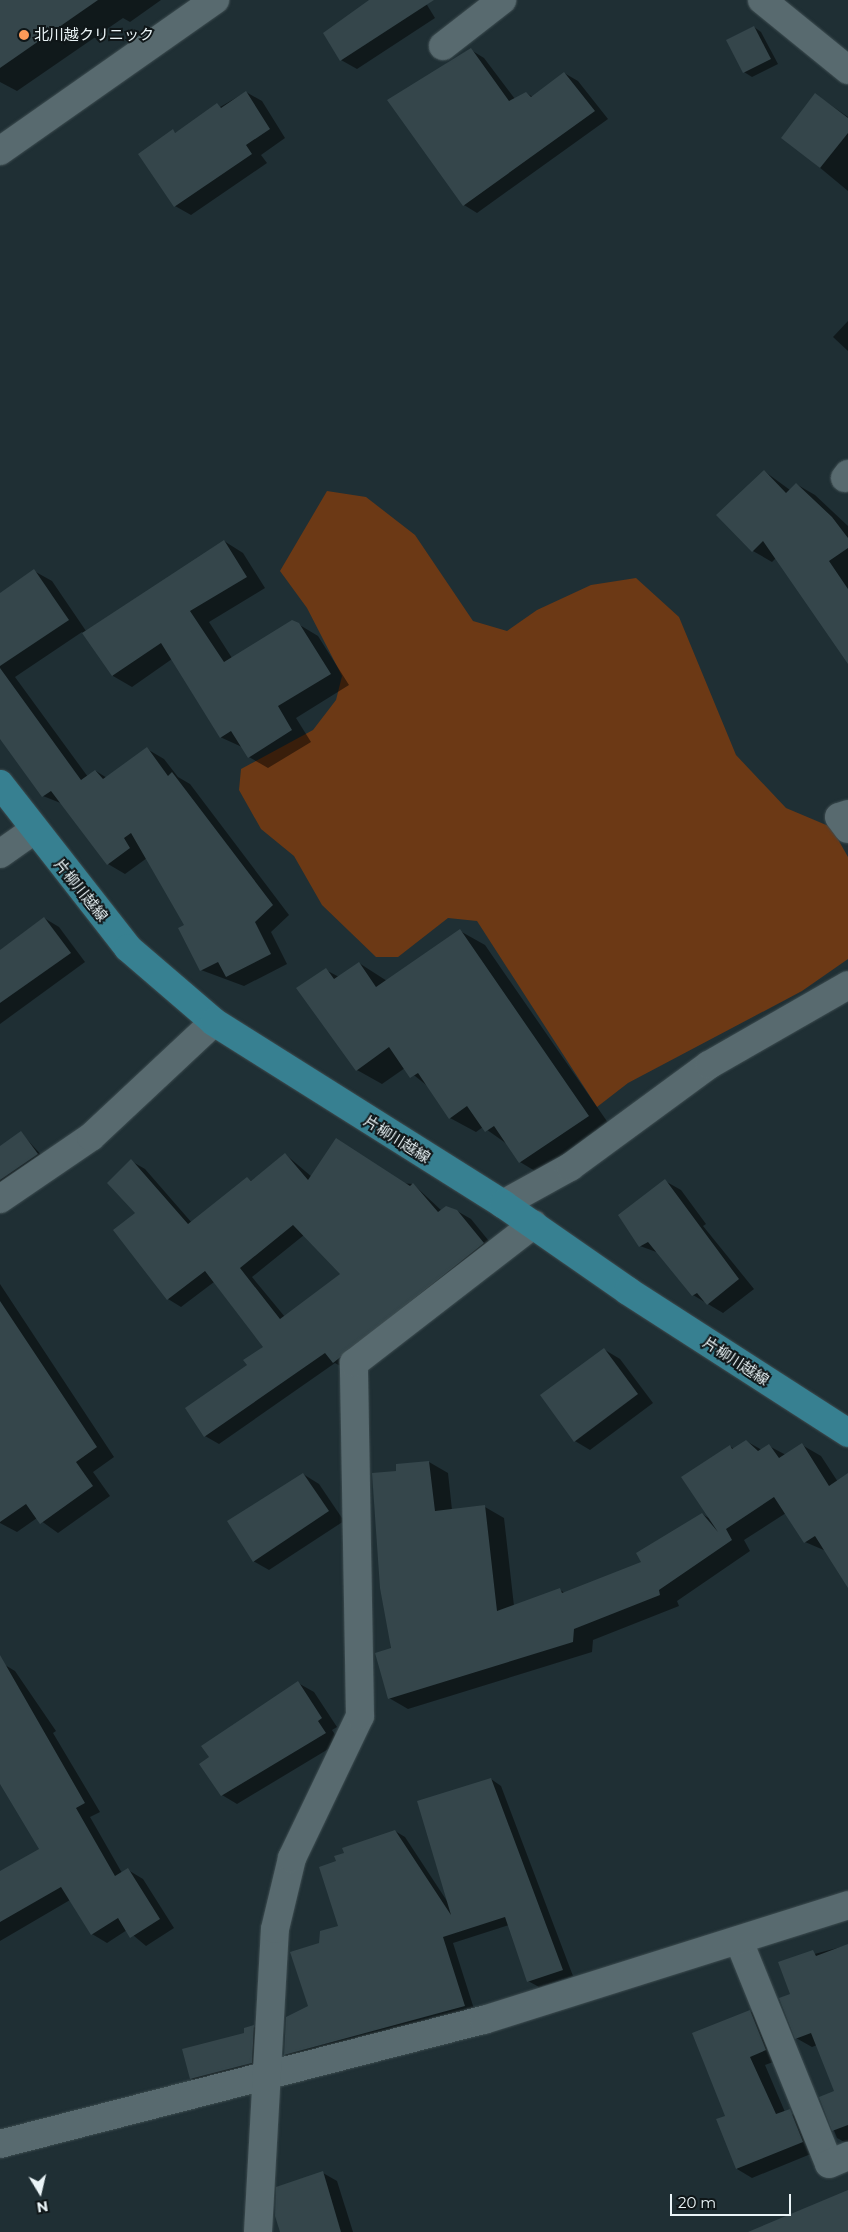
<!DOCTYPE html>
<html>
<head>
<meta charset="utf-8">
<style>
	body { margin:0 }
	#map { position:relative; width:848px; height:2232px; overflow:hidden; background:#1f2f34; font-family:Montserrat,"Noto Sans JP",sans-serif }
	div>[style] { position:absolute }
	.green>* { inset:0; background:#6c3915 }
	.shadow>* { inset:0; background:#0007 }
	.building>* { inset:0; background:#35464b }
	.roads { filter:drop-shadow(0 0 1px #3d4c50) drop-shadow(0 0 1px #3d4c50) }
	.minor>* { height:28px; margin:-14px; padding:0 14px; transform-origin:14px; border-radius:14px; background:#586a6f }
	.major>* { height:28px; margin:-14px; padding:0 14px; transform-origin:14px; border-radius:14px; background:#378091 }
	.dots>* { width:14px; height:14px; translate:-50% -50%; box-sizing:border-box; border:2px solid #0f1618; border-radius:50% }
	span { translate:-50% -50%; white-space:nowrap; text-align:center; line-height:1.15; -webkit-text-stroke:4px #0f1618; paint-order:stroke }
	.poi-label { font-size:15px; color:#eaf4f7 }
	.left { translate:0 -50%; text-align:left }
	.street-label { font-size:15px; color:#eaf4f7 }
	.north { position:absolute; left:15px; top:2167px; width:50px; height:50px; -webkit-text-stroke:4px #0f1618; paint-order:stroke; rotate:171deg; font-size:14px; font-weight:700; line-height:20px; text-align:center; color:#eaf4f7 }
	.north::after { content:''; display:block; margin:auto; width:18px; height:22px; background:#eaf4f7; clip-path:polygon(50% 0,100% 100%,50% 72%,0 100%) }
	.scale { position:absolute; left:670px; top:2194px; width:121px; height:22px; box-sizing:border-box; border:2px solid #eaf4f7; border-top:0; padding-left:6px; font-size:15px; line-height:18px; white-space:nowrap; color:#eaf4f7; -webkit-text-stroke:4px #0f1618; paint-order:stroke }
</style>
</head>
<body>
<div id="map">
	<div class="green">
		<div style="clip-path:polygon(327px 491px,366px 497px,415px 535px,473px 621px,507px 631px,537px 610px,591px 585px,636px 578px,679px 617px,736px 755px,786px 808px,831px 827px,848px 857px,848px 959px,802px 991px,628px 1083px,597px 1107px,477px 921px,448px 918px,398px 957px,376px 957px,322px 905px,294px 856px,261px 829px,239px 790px,241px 769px,313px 730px,336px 700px,342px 676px,307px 608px,280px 571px)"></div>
	</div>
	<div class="shadow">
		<div style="clip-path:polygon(0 0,161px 0,130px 22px,123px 18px,17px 91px,0 82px)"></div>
		<div style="clip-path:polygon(370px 0,424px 0,435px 18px,357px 69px,341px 60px)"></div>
		<div style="clip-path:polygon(754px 27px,761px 32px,778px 64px,752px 77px,744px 72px,728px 40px)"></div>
		<div style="clip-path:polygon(471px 50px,484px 58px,515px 99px,526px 93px,533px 97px,564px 73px,578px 81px,608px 119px,477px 213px,464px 205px)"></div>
		<div style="clip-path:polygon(246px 92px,262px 101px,285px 138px,261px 155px,267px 163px,191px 215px,175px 206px,139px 154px)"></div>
		<div style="clip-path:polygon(816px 95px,848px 117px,848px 191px,783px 137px)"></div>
		<div style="clip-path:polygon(848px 321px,848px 351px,833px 337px)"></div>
		<div style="clip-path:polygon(764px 471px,790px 490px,796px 484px,815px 495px,848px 526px,848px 662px,776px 558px,772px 562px,753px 551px)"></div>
		<div style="clip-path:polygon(224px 541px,243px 553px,265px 588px,209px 622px,232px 658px,298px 624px,318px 636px,349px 685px,296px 718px,311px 742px,268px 768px,249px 757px,242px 747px,220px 737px,172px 659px,132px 687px,113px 676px,82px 632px,15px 677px,88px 777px,96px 771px,107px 778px,147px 749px,164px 759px,178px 777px,190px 784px,289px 915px,271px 932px,287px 964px,244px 986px,201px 970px,186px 925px,147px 858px,125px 874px,108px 864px,63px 804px,43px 796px,0 735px,0 594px,34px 571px,52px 581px,86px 631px)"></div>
		<div style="clip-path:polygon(44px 918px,59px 927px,85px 962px,0 1024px,0 952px)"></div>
		<div style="clip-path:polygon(460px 931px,485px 945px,613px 1130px,545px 1177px,520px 1162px,507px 1144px,483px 1127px,476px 1132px,450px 1118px,430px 1088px,405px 1068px,382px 1084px,357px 1070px,326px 970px,339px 977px,359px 963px,387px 981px)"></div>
		<div style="clip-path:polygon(21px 1133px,45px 1159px,0 1190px,0 1148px)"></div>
		<div style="clip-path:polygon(evenodd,285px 1154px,312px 1177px,413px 1184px,442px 1211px,457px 1211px,471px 1219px,497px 1251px,347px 1370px,335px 1363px,219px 1444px,205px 1436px,264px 1347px,214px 1282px,181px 1307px,168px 1299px,137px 1213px,131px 1161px,145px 1169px,192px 1223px,247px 1178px,252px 1181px,285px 1154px,304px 1235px,341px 1274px,285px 1317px,252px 1277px,304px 1235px)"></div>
		<div style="clip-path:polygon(665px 1181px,681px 1190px,706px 1224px,703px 1226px,754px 1289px,723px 1313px,693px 1295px,659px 1253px,640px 1246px)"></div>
		<div style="clip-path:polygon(0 1284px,114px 1457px,93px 1472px,110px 1496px,58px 1533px,37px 1518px,17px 1532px,0 1523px)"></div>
		<div style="clip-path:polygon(605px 1350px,620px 1359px,653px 1403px,590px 1450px,575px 1441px)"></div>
		<div style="clip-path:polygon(746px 1441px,762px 1450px,769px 1446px,786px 1455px,802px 1445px,821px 1456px,838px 1482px,848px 1478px,848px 1586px,826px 1551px,805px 1542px,786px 1513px,744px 1540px,750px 1551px,677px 1601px,679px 1606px,593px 1640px,592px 1652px,408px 1709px,389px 1698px,397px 1472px,429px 1462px,448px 1473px,452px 1510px,485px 1507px,504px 1518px,514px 1606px,560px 1590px,565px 1593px,643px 1562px,702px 1514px,712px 1520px,730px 1446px,734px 1449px)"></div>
		<div style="clip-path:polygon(303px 1474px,319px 1484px,344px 1521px,269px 1570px,253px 1561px)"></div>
		<div style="clip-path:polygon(0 1662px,15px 1671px,56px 1731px,53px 1733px,100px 1812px,90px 1817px,122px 1873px,128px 1870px,143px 1879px,174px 1928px,146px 1946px,127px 1930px,107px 1943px,92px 1934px,70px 1900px,0 1941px,0 1873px,41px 1850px,0 1782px)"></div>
		<div style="clip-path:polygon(298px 1683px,314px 1692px,337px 1727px,332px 1730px,340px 1742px,237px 1804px,222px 1795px)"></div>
		<div style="clip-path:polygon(491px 1779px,501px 1786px,573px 1976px,539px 1987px,528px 1981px,509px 1925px,453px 1943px,475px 2012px,295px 2061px,285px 2055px,309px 2007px,320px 1944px,340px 1926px,338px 1861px,395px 1831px,405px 1837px,447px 1901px)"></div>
		<div style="clip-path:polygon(845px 1946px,848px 1948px,848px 2144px,837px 2138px,821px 2098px,836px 2092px,817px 2045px,812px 2047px,796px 2038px,792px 1994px,780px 1963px)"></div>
		<div style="clip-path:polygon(750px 2011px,765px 2020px,781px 2059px,765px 2065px,785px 2112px,805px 2119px,818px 2151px,752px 2178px,737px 2169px,727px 2116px)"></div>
		<div style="clip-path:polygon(254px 2027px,268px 2035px,266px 2071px,205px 2087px,191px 2078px)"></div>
		<div style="clip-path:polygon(323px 2173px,337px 2181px,353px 2232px,280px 2232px)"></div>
	</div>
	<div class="building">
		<div style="clip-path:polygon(0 0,98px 0,0 68px)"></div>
		<div style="clip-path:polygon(369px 0,434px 0,340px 61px,323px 33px)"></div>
		<div style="clip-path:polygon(754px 26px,771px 59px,743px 73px,726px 40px)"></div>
		<div style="clip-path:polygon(471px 48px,509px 101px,526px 92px,531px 97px,564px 72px,595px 111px,463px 206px,387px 100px)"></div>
		<div style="clip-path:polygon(246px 91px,270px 129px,246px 145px,252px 154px,174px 207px,138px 154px,173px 129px,175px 133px,217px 103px,221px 108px)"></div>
		<div style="clip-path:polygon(815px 93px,848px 118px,848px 133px,820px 168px,781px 138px)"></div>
		<div style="clip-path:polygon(764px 470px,786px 493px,796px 483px,832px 517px,848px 538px,848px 548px,829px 561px,848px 589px,848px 664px,763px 541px,752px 552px,716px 515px)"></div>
		<div style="clip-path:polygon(224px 540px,247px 577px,190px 611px,224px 662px,292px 620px,299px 623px,331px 674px,278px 706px,292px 730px,248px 758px,231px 731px,220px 738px,161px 643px,112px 676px,82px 633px)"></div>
		<div style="clip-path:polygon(34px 569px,69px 620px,0 666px,0 593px)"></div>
		<div style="clip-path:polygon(0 668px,81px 780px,95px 770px,103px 779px,147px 747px,168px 776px,172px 772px,273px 905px,255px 922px,271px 954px,226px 977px,218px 962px,200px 971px,178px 928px,184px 925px,131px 833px,124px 838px,130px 848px,107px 865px,51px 791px,42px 797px,0 739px)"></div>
		<div style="clip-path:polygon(44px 917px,71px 953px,0 1003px,0 950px)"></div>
		<div style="clip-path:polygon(460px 929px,589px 1116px,519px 1163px,494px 1126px,485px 1132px,467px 1106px,449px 1119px,418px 1073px,410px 1078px,389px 1047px,356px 1071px,296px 988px,326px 968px,334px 979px,359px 962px,376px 987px)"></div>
		<div style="clip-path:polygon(21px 1131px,38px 1154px,0 1180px,0 1146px)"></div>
		<div style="clip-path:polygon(evenodd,336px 1138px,410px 1186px,413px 1183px,438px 1212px,446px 1206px,457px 1210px,484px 1243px,333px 1363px,325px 1353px,204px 1437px,185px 1408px,247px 1365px,243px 1360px,263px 1347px,205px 1271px,167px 1300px,113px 1230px,135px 1213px,107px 1183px,131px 1159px,188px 1224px,247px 1177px,251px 1181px,285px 1153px,308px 1180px,336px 1138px,293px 1225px,340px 1274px,280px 1319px,240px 1268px,293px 1225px)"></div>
		<div style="clip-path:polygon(665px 1179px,739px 1279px,707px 1305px,697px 1293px,692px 1296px,648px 1242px,639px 1247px,618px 1215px)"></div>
		<div style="clip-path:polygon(0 1301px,97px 1447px,76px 1462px,93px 1486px,40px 1524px,26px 1504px,0 1522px)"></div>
		<div style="clip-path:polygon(604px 1348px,638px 1394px,574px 1442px,540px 1395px)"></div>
		<div style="clip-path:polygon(746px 1440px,758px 1451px,769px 1444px,779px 1458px,802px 1443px,829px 1486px,848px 1473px,848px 1588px,815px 1536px,804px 1543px,774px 1497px,726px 1529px,732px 1540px,659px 1590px,660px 1595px,574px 1629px,573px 1642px,388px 1699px,375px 1653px,391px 1648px,380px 1588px,372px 1473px,396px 1471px,396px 1464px,429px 1461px,435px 1511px,485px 1505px,497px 1611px,560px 1588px,562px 1593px,641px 1562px,636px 1553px,702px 1513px,718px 1532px,681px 1477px,730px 1445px,732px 1449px)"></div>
		<div style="clip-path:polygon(303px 1473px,329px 1511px,253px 1562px,227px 1521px)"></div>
		<div style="clip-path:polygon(0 1655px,85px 1803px,76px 1808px,115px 1876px,128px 1868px,160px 1919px,130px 1938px,118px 1918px,91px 1935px,61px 1887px,0 1922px,0 1871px,39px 1849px,0 1784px)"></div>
		<div style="clip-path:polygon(298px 1681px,322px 1718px,318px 1721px,326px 1733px,221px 1796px,199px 1764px,209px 1757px,201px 1746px)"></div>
		<div style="clip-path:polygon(491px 1778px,563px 1970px,527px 1982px,505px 1917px,443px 1937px,465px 2006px,284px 2055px,286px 2017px,308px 2006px,290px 1952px,319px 1943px,320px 1931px,338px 1926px,319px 1867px,336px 1861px,334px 1856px,344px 1853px,342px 1848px,395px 1830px,451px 1915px,417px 1801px)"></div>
		<div style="clip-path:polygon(848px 1944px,848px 2125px,832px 2131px,819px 2097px,834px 2091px,811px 2033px,795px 2039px,779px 1998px,790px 1994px,778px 1962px,813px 1950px,816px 1956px)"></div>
		<div style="clip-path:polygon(750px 2010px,766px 2050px,750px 2057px,776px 2114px,790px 2109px,803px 2142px,736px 2169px,716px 2119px,725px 2116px,692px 2033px)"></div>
		<div style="clip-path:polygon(254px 2025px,252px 2063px,190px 2079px,182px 2049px,244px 2033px,244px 2028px)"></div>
		<div style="clip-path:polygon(323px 2171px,341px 2232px,280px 2232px,275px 2216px,276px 2187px)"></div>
		<div style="clip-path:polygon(848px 2190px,848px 2232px,748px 2232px)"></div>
	</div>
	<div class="roads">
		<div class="minor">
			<div style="left:762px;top:0;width:111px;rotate:39.1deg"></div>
			<div style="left:443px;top:46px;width:75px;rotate:-37.9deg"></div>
			<div style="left:0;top:151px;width:263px;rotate:-35.1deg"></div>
			<div style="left:845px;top:478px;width:5px;rotate:-53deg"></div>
			<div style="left:848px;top:814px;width:9px;rotate:162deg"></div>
			<div style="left:839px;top:817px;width:15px;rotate:53deg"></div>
			<div style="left:0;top:854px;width:42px;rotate:-35.2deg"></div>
			<div style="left:0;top:1199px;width:110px;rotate:-34.3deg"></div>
			<div style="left:91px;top:1137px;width:168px;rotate:-43.1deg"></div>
			<div style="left:503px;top:1204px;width:77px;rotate:-28.9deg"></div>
			<div style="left:570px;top:1167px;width:172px;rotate:-36.3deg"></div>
			<div style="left:709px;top:1065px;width:160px;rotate:-29.9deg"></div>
			<div style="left:739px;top:1941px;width:240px;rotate:68deg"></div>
			<div style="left:829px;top:2164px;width:21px;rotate:-23deg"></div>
			<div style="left:0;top:2144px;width:500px;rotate:-14.4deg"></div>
			<div style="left:484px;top:2020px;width:382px;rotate:-17.5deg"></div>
			<div style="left:258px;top:2232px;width:303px;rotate:-86.8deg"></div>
			<div style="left:275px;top:1929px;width:73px;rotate:-76.5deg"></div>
			<div style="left:292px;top:1858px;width:157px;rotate:-64.4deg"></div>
			<div style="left:360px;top:1716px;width:353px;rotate:-91deg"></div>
			<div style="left:354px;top:1363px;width:227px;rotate:-37.7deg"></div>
		</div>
		<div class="major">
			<div style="left:0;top:784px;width:208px;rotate:52deg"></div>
			<div style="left:128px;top:948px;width:113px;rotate:40.7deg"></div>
			<div style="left:214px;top:1022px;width:342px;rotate:32.2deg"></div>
			<div style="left:503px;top:1204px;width:152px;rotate:34.8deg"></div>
			<div style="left:628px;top:1291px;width:262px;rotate:32.8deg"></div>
		</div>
	</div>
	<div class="dots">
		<div style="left:24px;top:35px;background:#fe9b58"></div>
	</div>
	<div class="poi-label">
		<span class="left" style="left:34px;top:35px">北川越クリニック</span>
	</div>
	<div class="street-label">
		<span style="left:81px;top:890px;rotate:51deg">片柳川越線</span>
		<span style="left:397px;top:1139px;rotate:32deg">片柳川越線</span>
		<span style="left:736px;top:1361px;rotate:33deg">片柳川越線</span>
	</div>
	<div class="north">N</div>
	<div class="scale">20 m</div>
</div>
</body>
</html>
